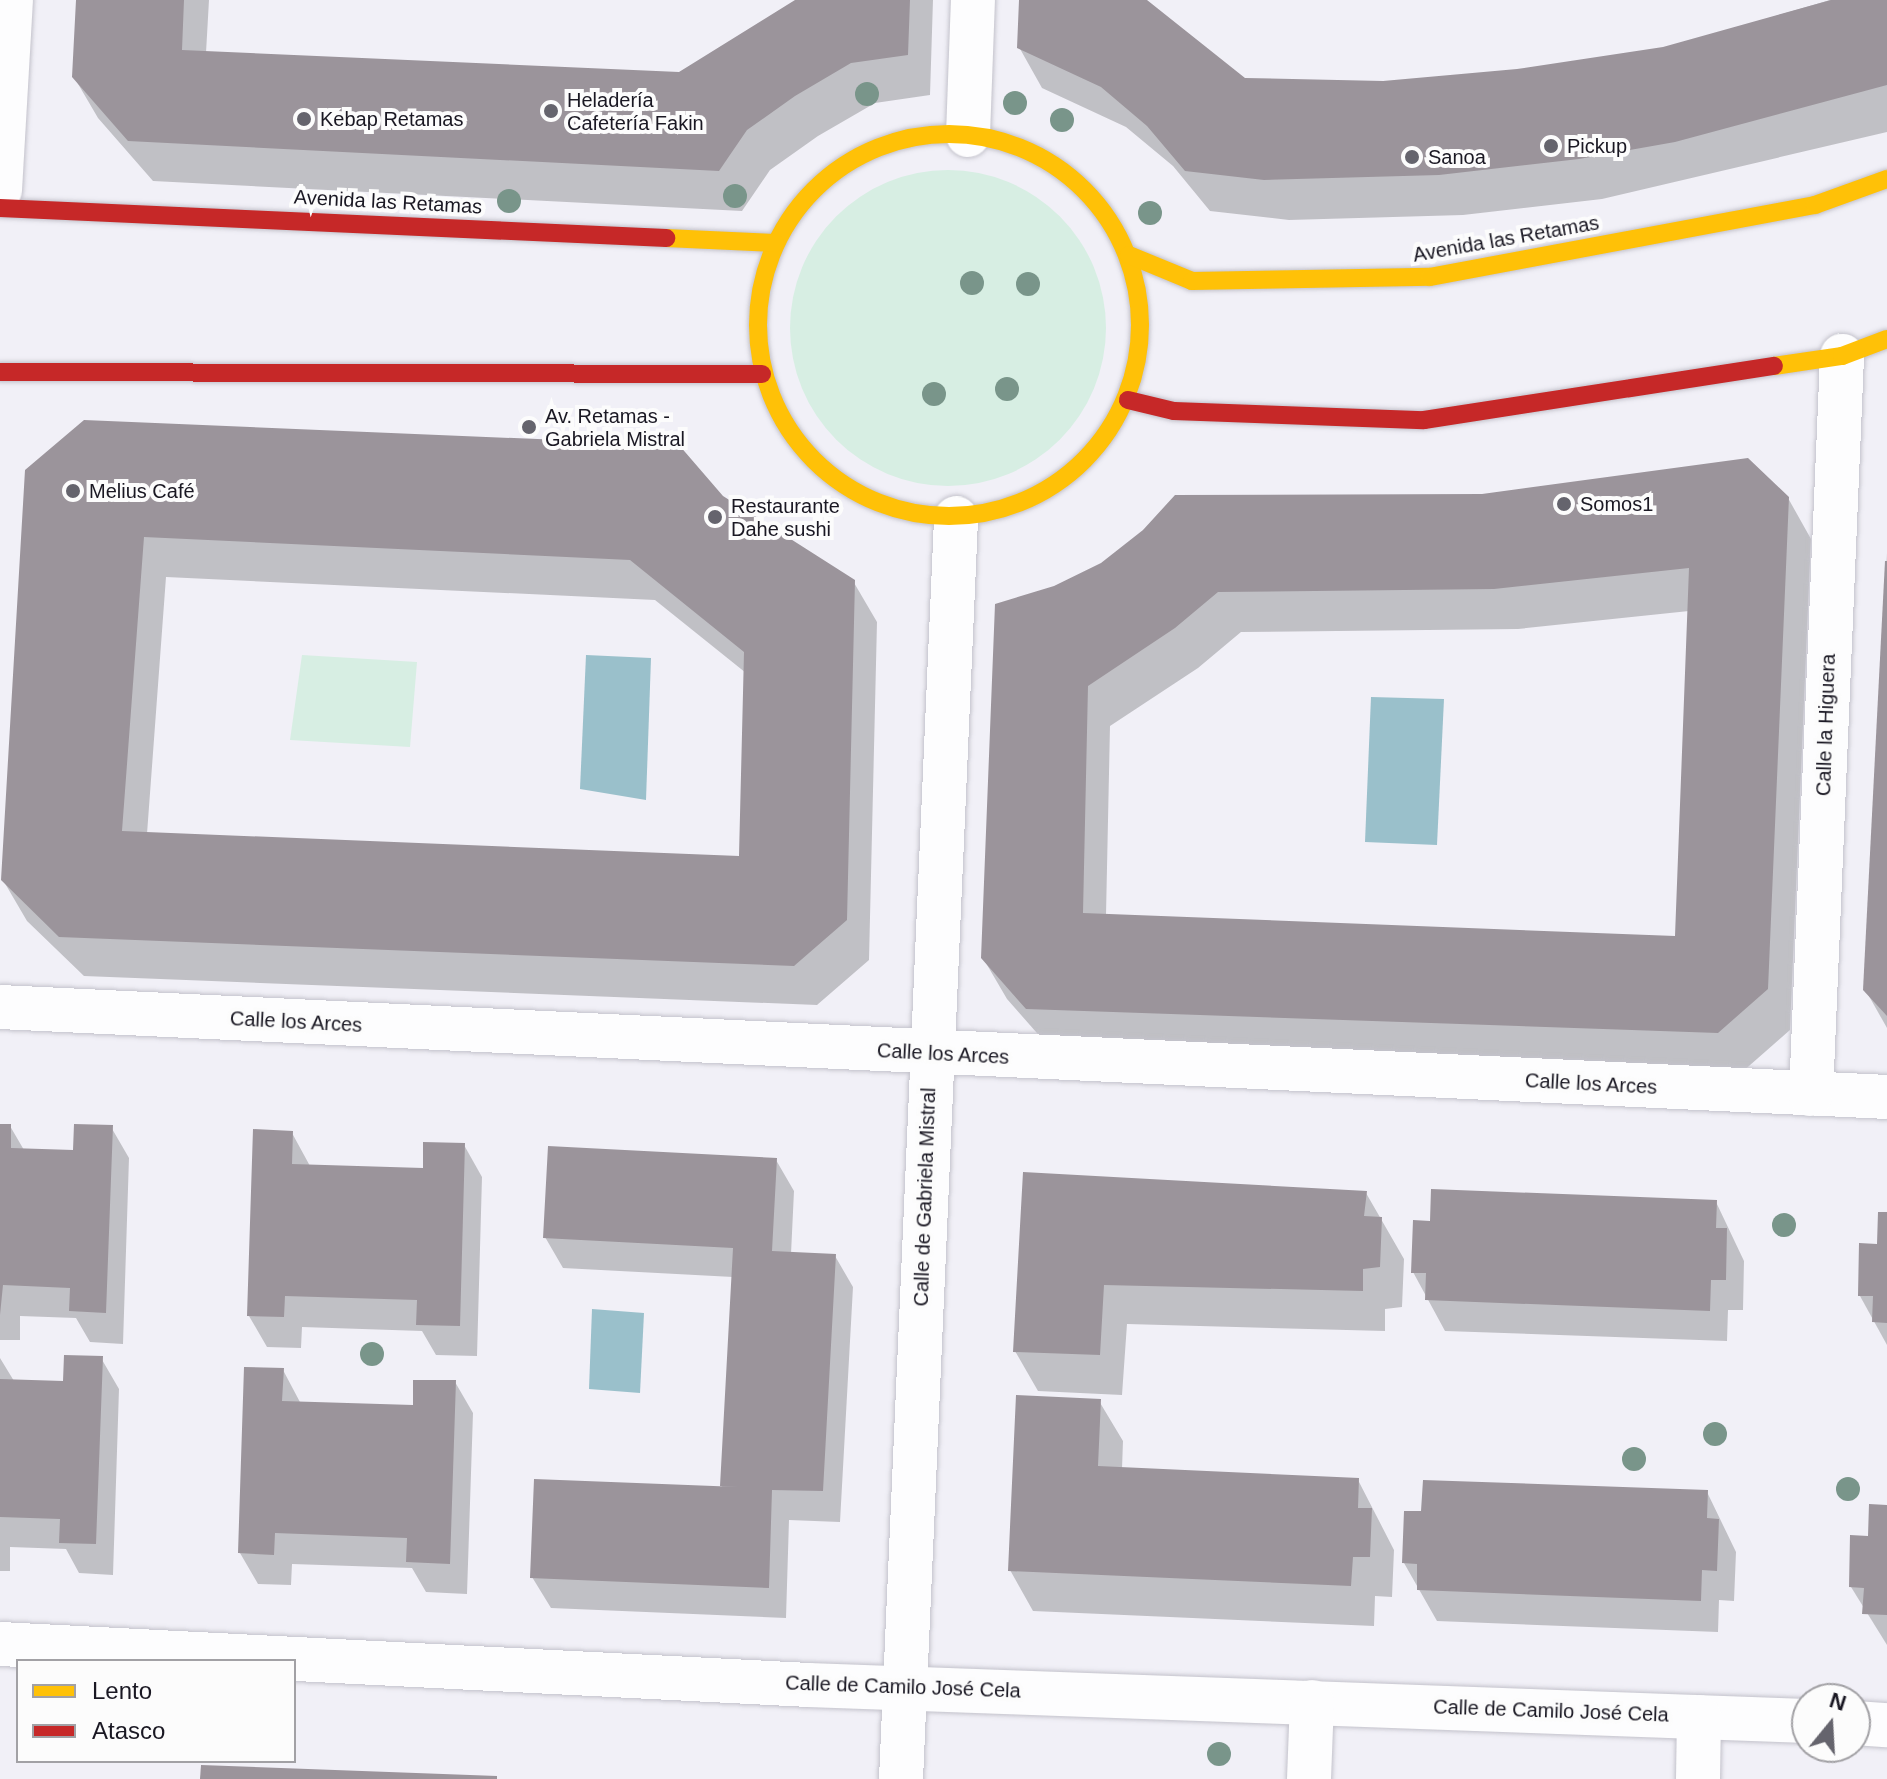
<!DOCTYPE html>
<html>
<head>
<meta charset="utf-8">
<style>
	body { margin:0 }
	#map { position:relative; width:1887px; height:1779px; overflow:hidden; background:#f1f0f7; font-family:Arial,sans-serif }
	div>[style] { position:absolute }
	.green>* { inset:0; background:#d7eee3 }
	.round { border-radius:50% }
	.water>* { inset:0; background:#9ac0cb }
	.shadow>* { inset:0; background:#0003 }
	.building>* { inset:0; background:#9b949b }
	.roads { filter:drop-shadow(0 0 2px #c3c2cb) drop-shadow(0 0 2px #c3c2cb) }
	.street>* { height:44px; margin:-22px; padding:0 22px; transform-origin:22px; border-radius:22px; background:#fdfdfe }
	.slow>* { height:18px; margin:-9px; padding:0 9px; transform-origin:9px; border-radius:9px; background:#ffc107 }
	.slow>.ring { margin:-9px; padding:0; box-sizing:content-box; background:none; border:18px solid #ffc107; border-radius:50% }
	.jam>* { height:18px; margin:-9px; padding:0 9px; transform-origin:9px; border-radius:9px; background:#c62828 }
	.trees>* { width:24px; height:24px; margin:-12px; border-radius:50%; background:#79958a }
	.dots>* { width:22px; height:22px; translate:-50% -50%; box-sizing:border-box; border:4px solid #fcfcfc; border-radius:50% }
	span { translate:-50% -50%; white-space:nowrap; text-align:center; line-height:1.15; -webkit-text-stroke:8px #fcfcfc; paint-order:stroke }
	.poi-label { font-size:20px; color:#1a1823 }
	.left { translate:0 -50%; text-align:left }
	.street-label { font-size:20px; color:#1a1823 }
	.legend { position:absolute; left:16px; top:1659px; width:280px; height:104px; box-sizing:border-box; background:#fcfcfc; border:2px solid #a2a1a5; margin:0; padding:10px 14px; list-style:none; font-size:24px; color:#1a1823 }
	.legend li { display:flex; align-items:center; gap:16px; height:40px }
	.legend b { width:40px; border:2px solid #a2a1a5 }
	.north { position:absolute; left:1791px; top:1683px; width:80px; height:80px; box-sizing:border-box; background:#fcfcfc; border:2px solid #a2a1a5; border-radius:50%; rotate:18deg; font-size:22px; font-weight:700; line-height:32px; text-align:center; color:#1a1823 }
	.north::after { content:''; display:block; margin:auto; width:28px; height:36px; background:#65646d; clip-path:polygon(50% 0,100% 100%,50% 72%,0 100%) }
</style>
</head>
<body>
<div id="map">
	<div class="green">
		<div class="round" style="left:790px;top:170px;width:316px;height:316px"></div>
		<div style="clip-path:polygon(302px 655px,417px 662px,410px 747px,290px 740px)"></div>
	</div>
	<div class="water">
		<div style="clip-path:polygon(586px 655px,651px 658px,646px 800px,580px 789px)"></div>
		<div style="clip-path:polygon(1371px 697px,1444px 699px,1437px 845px,1365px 842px)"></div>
		<div style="clip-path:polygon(592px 1309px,644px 1313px,640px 1393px,589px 1389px)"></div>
	</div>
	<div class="shadow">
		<div style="clip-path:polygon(78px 0,209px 0,206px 53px,680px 74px,798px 0,933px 0,930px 95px,875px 103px,818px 136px,770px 170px,742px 211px,153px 181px,98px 118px,74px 77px)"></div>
		<div style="clip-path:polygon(1021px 0,1145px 0,1245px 80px,1384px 83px,1518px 71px,1663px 49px,1830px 0,1887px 0,1887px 132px,1602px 199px,1463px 215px,1289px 220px,1210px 211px,1173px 166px,1126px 127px,1042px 88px,1019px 47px)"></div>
		<div style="clip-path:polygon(evenodd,27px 471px,722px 497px,853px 581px,877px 622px,869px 960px,817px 1005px,84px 976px,27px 921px,3px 880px,27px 471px,166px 577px,655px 600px,746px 673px,741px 858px,147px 834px,166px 577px)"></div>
		<div style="clip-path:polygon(evenodd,1788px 498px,1811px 539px,1790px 1030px,1741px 1073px,1051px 1049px,1007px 999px,983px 958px,1054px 588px,1788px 498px,1689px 611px,1677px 938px,1106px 916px,1110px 726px,1198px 668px,1241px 632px,1518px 629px,1689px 611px)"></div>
		<div style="clip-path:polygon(1887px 553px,1887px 1028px,1865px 989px)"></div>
		<div style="clip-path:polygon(0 1126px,10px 1126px,24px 1150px,75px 1152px,111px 1127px,129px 1158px,123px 1344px,90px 1342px,76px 1318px,20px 1316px,20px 1340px,0 1340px)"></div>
		<div style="clip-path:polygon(292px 1133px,310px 1166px,425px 1170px,464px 1145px,482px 1177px,477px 1356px,436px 1355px,422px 1331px,302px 1327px,301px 1348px,267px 1347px,249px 1316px)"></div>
		<div style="clip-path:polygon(776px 1160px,794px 1191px,791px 1254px,835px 1256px,853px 1287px,840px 1522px,789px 1520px,786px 1618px,551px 1608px,532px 1577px,722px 1490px,733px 1277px,563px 1268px,545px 1237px)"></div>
		<div style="clip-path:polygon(1025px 1174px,1366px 1193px,1404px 1259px,1402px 1307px,1385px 1309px,1385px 1331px,1127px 1324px,1122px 1395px,1038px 1391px,1015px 1351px)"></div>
		<div style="clip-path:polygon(1716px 1202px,1744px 1261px,1743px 1310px,1728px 1310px,1727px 1341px,1445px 1331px,1413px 1272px)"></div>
		<div style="clip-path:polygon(1887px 1214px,1887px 1345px,1860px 1296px)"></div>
		<div style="clip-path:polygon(0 1358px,14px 1381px,65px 1383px,101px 1358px,119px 1389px,113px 1575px,79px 1573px,66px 1549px,10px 1547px,10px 1571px,0 1571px)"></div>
		<div style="clip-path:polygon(283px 1370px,301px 1404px,415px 1407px,455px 1382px,473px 1413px,467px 1594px,426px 1592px,412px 1568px,292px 1564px,291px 1585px,258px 1584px,240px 1553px)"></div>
		<div style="clip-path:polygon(1099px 1401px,1123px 1441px,1122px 1469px,1358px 1480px,1394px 1550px,1392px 1597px,1375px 1596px,1374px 1626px,1033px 1611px,1010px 1570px)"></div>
		<div style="clip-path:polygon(1707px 1492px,1736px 1552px,1734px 1601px,1719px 1600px,1718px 1632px,1437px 1621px,1404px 1563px)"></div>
		<div style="clip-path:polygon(1887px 1507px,1887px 1645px,1851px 1587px)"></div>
	</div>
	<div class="building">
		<div style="clip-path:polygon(76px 0,184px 0,182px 50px,679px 72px,795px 0,910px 0,908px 55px,851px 63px,795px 96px,747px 130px,719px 171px,128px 141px,72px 77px)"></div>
		<div style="clip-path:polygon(1019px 0,1147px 0,1245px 78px,1383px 81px,1517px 69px,1663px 47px,1831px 0,1887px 0,1887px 85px,1675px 142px,1579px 159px,1439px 175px,1264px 180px,1185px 171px,1147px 126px,1101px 87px,1017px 48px)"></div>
		<div style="clip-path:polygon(evenodd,84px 420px,679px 445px,723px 496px,855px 580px,847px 920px,794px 966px,59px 937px,1px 880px,25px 470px,84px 420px,144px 537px,630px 560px,744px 652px,739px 856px,122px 831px,144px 537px)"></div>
		<div style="clip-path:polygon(evenodd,1748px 458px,1789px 497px,1768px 989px,1718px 1033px,1026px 1009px,981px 958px,995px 604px,1054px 586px,1101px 563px,1143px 530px,1175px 495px,1482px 494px,1748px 458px,1689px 568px,1675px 936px,1083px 913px,1088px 686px,1175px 628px,1218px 592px,1494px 589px,1689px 568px)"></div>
		<div style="clip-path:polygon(1885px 561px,1887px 561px,1887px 1016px,1863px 990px)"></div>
		<div style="clip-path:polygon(0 1124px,11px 1124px,11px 1148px,73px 1150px,74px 1124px,113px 1125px,106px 1313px,69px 1311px,70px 1288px,3px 1285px,0 1315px)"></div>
		<div style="clip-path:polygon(253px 1129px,293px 1131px,292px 1164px,423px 1168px,423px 1142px,465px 1143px,460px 1326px,416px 1325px,417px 1300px,285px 1296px,284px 1317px,247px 1316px)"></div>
		<div style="clip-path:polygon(548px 1146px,777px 1158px,772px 1251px,836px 1254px,823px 1491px,772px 1490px,769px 1588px,530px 1578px,534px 1479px,739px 1487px,720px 1486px,733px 1248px,543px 1238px)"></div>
		<div style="clip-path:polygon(1023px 1172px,1367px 1191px,1364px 1216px,1382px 1217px,1380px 1267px,1363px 1269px,1363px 1291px,1104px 1285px,1100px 1355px,1013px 1352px)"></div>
		<div style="clip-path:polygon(1431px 1189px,1717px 1200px,1716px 1228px,1727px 1228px,1726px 1280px,1711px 1280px,1710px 1311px,1425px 1300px,1426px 1273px,1411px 1273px,1413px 1220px,1430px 1221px)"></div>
		<div style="clip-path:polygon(1878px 1212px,1887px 1212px,1887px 1323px,1872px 1322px,1873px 1296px,1858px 1296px,1859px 1243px,1877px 1244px)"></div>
		<div style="clip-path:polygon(64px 1355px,103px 1356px,96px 1544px,59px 1543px,60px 1519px,0 1517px,0 1379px,63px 1381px)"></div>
		<div style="clip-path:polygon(244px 1367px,284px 1368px,282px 1401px,413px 1405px,413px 1380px,456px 1380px,450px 1564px,406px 1562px,407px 1538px,275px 1533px,274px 1555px,238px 1553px)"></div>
		<div style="clip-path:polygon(1016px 1395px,1101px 1399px,1098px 1466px,1359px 1478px,1358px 1508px,1372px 1508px,1370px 1557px,1353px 1557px,1351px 1586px,1008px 1571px)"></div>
		<div style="clip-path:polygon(1423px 1480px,1708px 1490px,1707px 1518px,1719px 1519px,1717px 1571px,1702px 1570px,1701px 1601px,1417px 1590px,1417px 1564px,1402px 1563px,1404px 1511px,1421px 1511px)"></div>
		<div style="clip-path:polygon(1869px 1504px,1887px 1505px,1887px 1615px,1862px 1614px,1864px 1588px,1849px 1587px,1850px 1535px,1868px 1536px)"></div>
		<div style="clip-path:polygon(201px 1765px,497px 1776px,497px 1779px,200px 1779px)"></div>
	</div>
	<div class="roads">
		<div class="street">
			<div style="left:968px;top:135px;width:135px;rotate:-87.9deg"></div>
			<div style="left:0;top:190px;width:190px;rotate:-86.7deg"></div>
			<div style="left:0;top:1007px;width:1889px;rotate:2.73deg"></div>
			<div style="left:1811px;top:1094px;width:739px;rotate:-87.59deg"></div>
			<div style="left:0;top:1644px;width:809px;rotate:2.9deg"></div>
			<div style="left:808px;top:1685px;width:1000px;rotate:2.06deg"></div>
			<div style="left:1855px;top:1723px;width:32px;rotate:4deg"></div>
			<div style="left:901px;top:1779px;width:1262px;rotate:-87.5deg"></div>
			<div style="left:1309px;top:1779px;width:77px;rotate:-87.8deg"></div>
			<div style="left:1698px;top:1779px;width:62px;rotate:-89.1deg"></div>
		</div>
		<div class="slow">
			<div class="ring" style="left:758px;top:134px;width:364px;height:364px"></div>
			<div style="left:666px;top:238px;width:109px;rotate:2.6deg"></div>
			<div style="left:1129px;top:255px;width:68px;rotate:22.4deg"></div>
			<div style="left:1192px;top:281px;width:238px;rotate:-1deg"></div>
			<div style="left:1430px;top:277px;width:392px;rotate:-10.6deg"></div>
			<div style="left:1815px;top:205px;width:77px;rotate:-19.9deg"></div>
			<div style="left:1774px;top:366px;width:69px;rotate:-8.4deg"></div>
			<div style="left:1842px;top:356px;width:48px;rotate:-20.7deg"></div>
		</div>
		<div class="jam">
			<div style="left:0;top:208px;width:667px;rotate:2.58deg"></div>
			<div style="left:0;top:372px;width:762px;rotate:0.15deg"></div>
			<div style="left:1128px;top:400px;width:47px;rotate:13.4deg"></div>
			<div style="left:1174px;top:411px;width:250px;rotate:2.1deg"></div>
			<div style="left:1424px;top:420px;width:354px;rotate:-8.8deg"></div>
		</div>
	</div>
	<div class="trees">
		<div style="left:867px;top:94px"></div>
		<div style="left:1015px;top:103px"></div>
		<div style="left:1062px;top:120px"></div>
		<div style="left:735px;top:196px"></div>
		<div style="left:509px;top:201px"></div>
		<div style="left:1150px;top:213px"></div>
		<div style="left:972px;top:283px"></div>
		<div style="left:1028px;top:284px"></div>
		<div style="left:1007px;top:389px"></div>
		<div style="left:934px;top:394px"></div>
		<div style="left:1784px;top:1225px"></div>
		<div style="left:372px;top:1354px"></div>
		<div style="left:1715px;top:1434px"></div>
		<div style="left:1634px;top:1459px"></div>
		<div style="left:1848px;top:1489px"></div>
		<div style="left:1219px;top:1754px"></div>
	</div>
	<div class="dots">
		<div style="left:551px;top:111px;background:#65646d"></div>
		<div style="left:304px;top:119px;background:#65646d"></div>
		<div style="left:1551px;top:146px;background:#65646d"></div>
		<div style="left:1412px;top:157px;background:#65646d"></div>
		<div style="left:529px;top:427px;background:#65646d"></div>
		<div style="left:73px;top:491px;background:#65646d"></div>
		<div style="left:1564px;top:504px;background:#65646d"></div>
		<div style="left:715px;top:517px;background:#65646d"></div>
	</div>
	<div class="poi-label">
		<span class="left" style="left:567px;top:112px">Heladería<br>Cafetería Fakin</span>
		<span class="left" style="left:320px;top:119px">Kebap Retamas</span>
		<span class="left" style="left:1567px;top:146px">Pickup</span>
		<span class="left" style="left:1428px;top:157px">Sanoa</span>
		<span class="left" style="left:545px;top:428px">Av. Retamas -<br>Gabriela Mistral</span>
		<span class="left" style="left:89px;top:491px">Melius Café</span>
		<span class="left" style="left:1580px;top:504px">Somos1</span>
		<span class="left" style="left:731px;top:518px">Restaurante<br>Dahe sushi</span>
	</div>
	<div class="street-label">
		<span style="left:388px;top:202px;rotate:3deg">Avenida las Retamas</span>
		<span style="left:1506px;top:239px;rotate:-10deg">Avenida las Retamas</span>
		<span style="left:1826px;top:725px;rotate:-88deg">Calle la Higuera</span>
		<span style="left:296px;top:1022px;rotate:3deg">Calle los Arces</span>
		<span style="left:943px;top:1054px;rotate:3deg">Calle los Arces</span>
		<span style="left:1591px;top:1084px;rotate:3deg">Calle los Arces</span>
		<span style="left:925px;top:1197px;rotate:-88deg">Calle de Gabriela Mistral</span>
		<span style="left:903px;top:1687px;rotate:2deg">Calle de Camilo José Cela</span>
		<span style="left:1551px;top:1711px;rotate:2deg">Calle de Camilo José Cela</span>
	</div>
	<ul class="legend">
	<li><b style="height:10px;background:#ffc107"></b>Lento</li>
	<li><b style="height:10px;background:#c62828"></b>Atasco</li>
	</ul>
	<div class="north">N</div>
</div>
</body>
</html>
